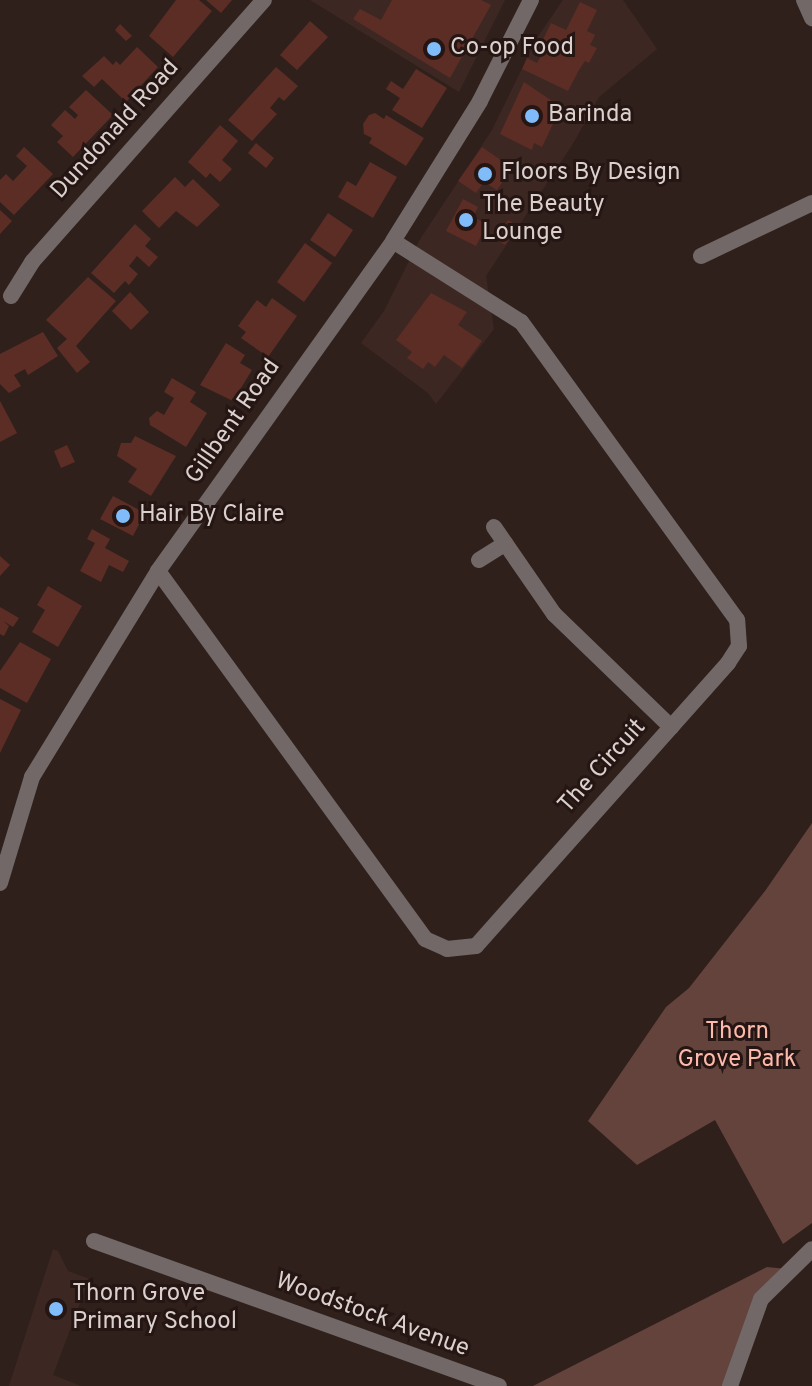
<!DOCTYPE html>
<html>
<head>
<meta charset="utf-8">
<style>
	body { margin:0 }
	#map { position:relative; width:812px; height:1386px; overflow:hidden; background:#2f201c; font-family:Overpass,sans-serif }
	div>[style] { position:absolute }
	.built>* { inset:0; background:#3d2723 }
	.green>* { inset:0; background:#63433c }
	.building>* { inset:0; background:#5c2d25 }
	.minor>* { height:16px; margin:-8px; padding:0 8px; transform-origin:8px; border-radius:8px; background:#716867 }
	.tertiary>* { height:16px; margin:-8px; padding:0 8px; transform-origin:8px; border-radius:8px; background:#716867 }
	.dots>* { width:22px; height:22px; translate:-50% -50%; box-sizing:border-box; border:4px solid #251613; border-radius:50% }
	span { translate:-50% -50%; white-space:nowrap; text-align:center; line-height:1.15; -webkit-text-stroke:6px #251613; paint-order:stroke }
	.poi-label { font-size:24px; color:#dad0cd }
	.left { translate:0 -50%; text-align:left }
	.street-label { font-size:24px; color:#dad0cd }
	.park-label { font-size:24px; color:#fcb9ac }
</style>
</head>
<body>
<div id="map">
	<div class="built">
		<div style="clip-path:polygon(310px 0,505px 0,459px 92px)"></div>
		<div style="clip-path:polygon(563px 0,623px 0,657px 49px,599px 97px,574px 142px,486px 276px,494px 329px,436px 404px,428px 393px,361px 343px,384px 311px,419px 241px,492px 130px,537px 38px)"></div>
		<div style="clip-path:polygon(53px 1249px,58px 1251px,68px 1271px,89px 1279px,53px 1375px,81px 1386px,9px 1386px)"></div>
	</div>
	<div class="green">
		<div style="clip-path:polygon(812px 823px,812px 1223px,783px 1244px,715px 1120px,637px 1165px,588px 1121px,666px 1007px,689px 988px,765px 891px)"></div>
		<div style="clip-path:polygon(767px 1267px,787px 1269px,761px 1299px,730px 1386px,533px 1386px)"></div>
	</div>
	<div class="building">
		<div style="clip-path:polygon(176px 0,199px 0,212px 11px,173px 57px,149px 36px)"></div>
		<div style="clip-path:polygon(206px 0,232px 0,221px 13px)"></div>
		<div style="clip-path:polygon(392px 0,481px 0,491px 5px,450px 78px,353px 19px,360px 9px,381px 20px)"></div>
		<div style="clip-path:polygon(580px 2px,597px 10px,587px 31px,595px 35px,590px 45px,597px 48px,589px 63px,585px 61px,579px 70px,568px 91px,522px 69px,527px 58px,537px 63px,542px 54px,537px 52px,551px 23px,566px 30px)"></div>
		<div style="clip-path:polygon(310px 21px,328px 37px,297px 70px,280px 55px)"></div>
		<div style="clip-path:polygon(120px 24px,132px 36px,126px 41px,115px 30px)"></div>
		<div style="clip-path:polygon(137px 47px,158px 67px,126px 102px,102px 79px,94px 87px,82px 76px,104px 56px,113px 65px,116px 61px,120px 65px)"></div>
		<div style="clip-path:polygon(276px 67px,298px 86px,284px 101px,279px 97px,270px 108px,277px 114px,252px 141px,228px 120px)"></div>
		<div style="clip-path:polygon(416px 69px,447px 88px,422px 128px,392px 110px,400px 98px,386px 89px,391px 81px,403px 89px)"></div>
		<div style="clip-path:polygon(524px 82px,561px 107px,542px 147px,534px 143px,532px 150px,500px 134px)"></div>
		<div style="clip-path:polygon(86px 90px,113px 115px,73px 157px,57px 142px,63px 136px,51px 125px,65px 110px,75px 119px,78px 115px,69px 107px)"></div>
		<div style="clip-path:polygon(375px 113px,384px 119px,386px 115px,424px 138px,406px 166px,369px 143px,372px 138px,364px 134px,363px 124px,369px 115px)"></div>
		<div style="clip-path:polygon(220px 125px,238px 141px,222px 160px,232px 169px,220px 182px,210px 173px,206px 178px,188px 162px)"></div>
		<div style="clip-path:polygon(256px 143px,274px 158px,266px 168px,248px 153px)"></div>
		<div style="clip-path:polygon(24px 147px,53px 174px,14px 215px,0 202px,0 180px,6px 174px,13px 181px,27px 166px,16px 156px)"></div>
		<div style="clip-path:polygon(482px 147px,512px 168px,497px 190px,484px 182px,476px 193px,458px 181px)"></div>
		<div style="clip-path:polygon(370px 162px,397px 177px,373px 218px,338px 197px,347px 181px,356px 186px)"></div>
		<div style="clip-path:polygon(175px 177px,185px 187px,193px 179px,220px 205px,197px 227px,176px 211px,159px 228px,142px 211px)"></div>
		<div style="clip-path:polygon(463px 199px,478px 207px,473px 217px,487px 224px,476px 246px,446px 231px)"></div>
		<div style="clip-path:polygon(0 210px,12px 221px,0 234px)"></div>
		<div style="clip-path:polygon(328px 213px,353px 230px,335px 257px,310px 240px)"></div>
		<div style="clip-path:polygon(508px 220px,517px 226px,505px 245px,496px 239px)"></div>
		<div style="clip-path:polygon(135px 224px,151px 239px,145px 246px,158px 257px,149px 267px,137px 256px,129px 266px,138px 274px,129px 285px,125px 281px,114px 293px,91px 273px)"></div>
		<div style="clip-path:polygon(305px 243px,332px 263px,304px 302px,277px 282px)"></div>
		<div style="clip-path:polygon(88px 277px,116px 301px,76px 346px,90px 362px,77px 373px,57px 348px,67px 339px,46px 320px)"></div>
		<div style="clip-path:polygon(130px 292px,149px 312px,131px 330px,112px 311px)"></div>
		<div style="clip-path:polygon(431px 293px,467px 312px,458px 325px,482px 341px,462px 368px,444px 355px,435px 367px,428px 362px,423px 369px,407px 358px,412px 352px,396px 340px)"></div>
		<div style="clip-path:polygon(272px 298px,297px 316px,268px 357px,241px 338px,246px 332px,238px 326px,257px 300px,266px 307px)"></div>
		<div style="clip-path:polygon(43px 332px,58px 356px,28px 375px,25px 369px,14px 375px,21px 386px,9px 393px,0 384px,0 354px)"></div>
		<div style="clip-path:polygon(226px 343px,245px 355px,240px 363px,252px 370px,233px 401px,200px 385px)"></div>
		<div style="clip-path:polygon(172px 378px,196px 392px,190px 402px,207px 413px,186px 447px,150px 425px,149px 418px,157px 411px,164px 415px,174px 398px,164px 392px)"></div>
		<div style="clip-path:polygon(0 401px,17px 433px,0 442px)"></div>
		<div style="clip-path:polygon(135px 436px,176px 456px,151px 496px,128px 482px,137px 469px,117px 456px,121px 443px,131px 443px)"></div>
		<div style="clip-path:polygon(67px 445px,75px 462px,61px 468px,54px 451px)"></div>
		<div style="clip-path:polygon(113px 496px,145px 513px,133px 536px,100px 519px)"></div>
		<div style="clip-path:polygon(92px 529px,110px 539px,105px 548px,129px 561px,123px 572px,109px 565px,101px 582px,80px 571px,95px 543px,87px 539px)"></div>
		<div style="clip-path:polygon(0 556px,10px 565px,0 576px)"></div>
		<div style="clip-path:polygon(48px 586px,82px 606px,58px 647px,32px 632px,45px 610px,37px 605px)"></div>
		<div style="clip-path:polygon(0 607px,19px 618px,13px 627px,3px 621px,9px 626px,4px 636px,0 634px)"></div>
		<div style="clip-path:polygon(20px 642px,51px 659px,27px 703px,0 688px,0 671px)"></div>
		<div style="clip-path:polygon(0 699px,21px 710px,0 753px)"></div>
	</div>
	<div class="minor">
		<div style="left:804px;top:0;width:20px;rotate:66deg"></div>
		<div style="left:701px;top:256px;width:123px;rotate:-25.5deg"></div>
		<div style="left:11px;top:296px;width:40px;rotate:-58deg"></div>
		<div style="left:32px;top:262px;width:350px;rotate:-48.5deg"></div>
		<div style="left:494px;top:527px;width:106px;rotate:55.4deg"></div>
		<div style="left:554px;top:614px;width:163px;rotate:44deg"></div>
		<div style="left:479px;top:560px;width:31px;rotate:-32deg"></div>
		<div style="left:158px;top:571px;width:455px;rotate:54deg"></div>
		<div style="left:425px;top:939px;width:24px;rotate:24deg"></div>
		<div style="left:447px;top:949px;width:29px;rotate:-6deg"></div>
		<div style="left:476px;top:946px;width:379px;rotate:-48.3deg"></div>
		<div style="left:728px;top:663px;width:20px;rotate:-57deg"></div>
		<div style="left:739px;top:646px;width:26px;rotate:-94deg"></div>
		<div style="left:737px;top:620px;width:368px;rotate:-125.9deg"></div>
		<div style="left:521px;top:322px;width:151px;rotate:-147.7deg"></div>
		<div style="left:94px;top:1241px;width:430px;rotate:19.7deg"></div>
		<div style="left:730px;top:1386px;width:92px;rotate:-70.4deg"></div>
		<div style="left:761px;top:1299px;width:71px;rotate:-44.4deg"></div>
	</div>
	<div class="tertiary">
		<div style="left:0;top:883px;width:111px;rotate:-73.2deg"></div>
		<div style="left:32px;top:777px;width:241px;rotate:-58.5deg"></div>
		<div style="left:158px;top:571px;width:405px;rotate:-54.5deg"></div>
		<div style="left:393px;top:241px;width:165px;rotate:-58.1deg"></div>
		<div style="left:480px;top:101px;width:113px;rotate:-63.2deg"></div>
	</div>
	<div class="dots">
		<div style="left:434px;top:49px;background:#81bcfa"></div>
		<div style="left:532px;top:116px;background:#81bcfa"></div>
		<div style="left:485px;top:174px;background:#81bcfa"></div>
		<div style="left:466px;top:220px;background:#81bcfa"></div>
		<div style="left:123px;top:516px;background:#81bcfa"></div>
		<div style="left:56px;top:1309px;background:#81bcfa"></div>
	</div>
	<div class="poi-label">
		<span class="left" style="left:450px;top:49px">Co-op Food</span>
		<span class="left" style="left:548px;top:116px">Barinda</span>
		<span class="left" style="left:501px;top:174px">Floors By Design</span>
		<span class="left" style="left:482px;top:220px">The Beauty<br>Lounge</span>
		<span class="left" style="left:139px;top:516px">Hair By Claire</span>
		<span class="left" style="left:72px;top:1309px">Thorn Grove<br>Primary School</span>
	</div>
	<div class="street-label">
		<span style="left:116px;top:130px;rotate:-48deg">Dundonald Road</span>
		<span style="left:234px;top:422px;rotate:-55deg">Gillbent Road</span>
		<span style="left:603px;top:767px;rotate:-48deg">The Circuit</span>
		<span style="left:372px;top:1316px;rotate:20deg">Woodstock Avenue</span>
	</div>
	<div class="park-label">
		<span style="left:737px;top:1047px">Thorn<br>Grove Park</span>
	</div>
</div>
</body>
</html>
